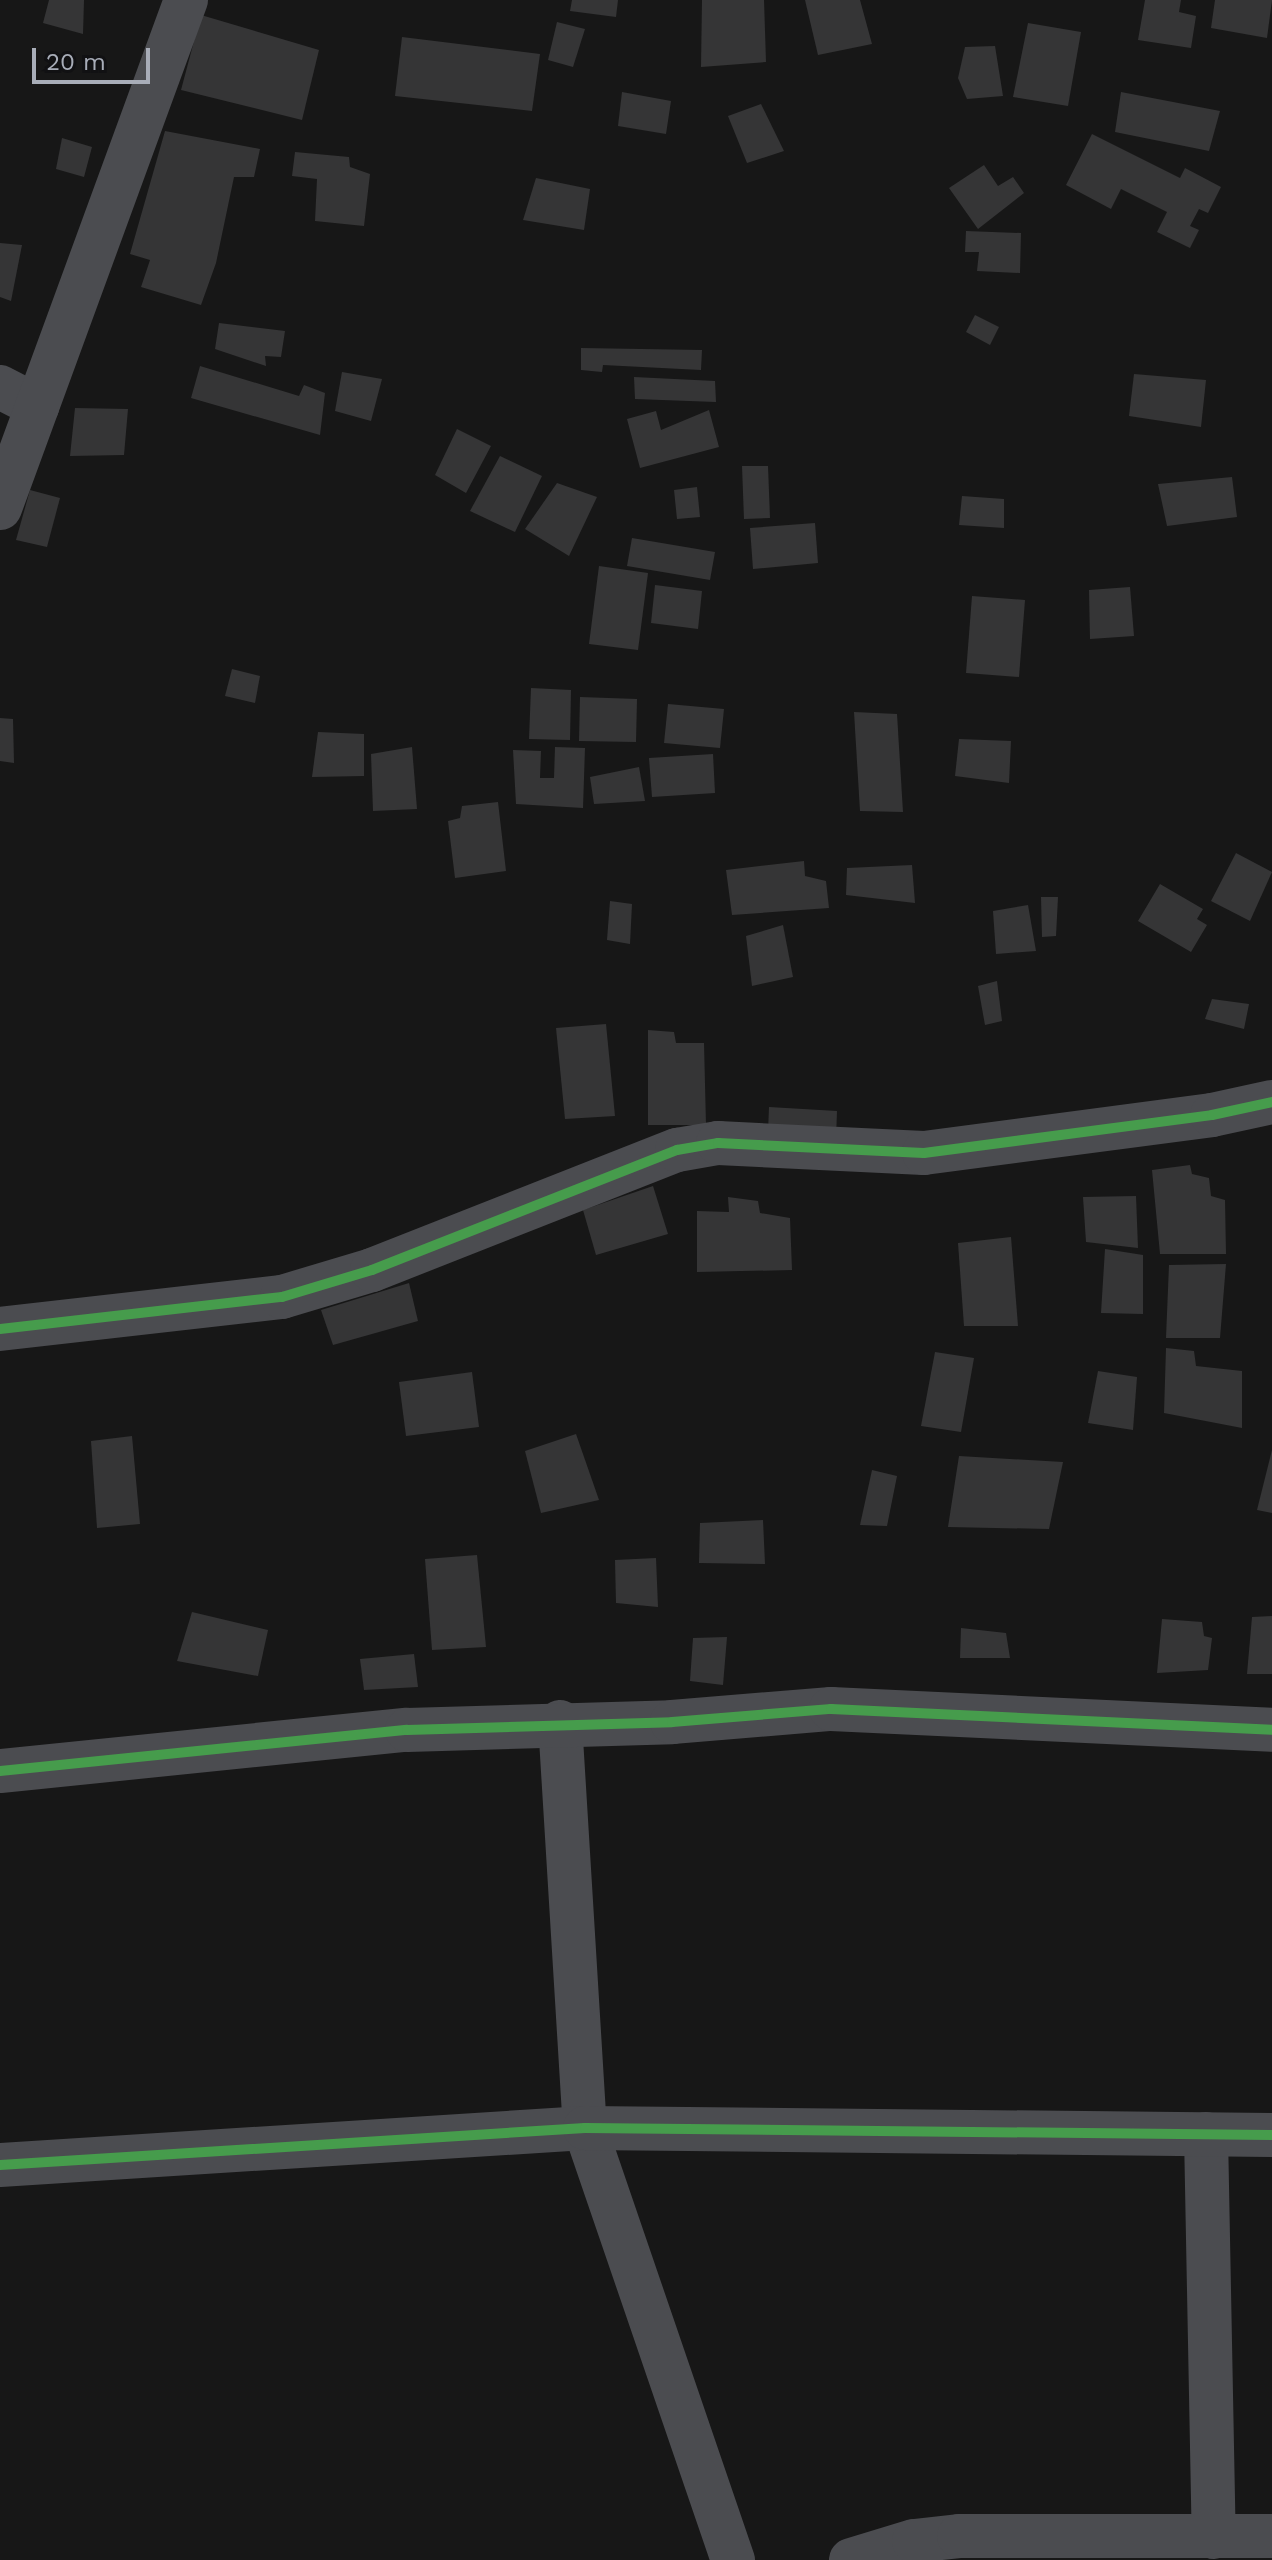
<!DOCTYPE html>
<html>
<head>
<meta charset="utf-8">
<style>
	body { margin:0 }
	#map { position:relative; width:1272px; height:2560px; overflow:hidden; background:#171717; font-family:"Work Sans",sans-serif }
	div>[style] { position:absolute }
	.building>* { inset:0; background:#353536 }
	.minor>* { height:44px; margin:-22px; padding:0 22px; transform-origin:22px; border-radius:22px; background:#4b4c50 }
	.cycleway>* { height:10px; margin:-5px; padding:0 5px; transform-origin:5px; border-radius:5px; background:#469c4c }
	span { translate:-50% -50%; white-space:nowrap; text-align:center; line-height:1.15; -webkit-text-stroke:6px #111113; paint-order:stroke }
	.scale { position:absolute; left:32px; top:48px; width:118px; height:36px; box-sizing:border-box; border:4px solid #a8adb8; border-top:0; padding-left:10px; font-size:24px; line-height:28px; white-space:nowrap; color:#a8adb8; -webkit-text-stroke:6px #111113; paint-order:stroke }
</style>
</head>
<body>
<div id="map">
	<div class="building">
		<div style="clip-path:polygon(49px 0,84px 0,83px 34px,43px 23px)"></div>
		<div style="clip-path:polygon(572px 0,618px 0,616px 17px,570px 11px)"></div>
		<div style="clip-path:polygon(702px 0,764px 0,766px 62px,701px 67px)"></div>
		<div style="clip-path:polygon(805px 0,860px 0,872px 44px,818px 55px)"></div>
		<div style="clip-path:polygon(1145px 0,1181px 0,1179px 12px,1196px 16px,1191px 48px,1138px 40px)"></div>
		<div style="clip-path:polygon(1215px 0,1272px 0,1267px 38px,1211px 28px)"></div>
		<div style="clip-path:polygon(201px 15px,319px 50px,302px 120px,181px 90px)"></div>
		<div style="clip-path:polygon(557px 22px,585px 29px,573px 67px,548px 60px)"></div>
		<div style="clip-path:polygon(1028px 23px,1081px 32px,1068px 106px,1013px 97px)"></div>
		<div style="clip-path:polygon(402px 37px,540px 54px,532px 111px,395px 96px)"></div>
		<div style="clip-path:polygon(995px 46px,1003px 96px,967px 99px,958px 78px,965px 47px)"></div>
		<div style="clip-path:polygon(622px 92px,671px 101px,666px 134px,618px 126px)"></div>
		<div style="clip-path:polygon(1121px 92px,1220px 111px,1209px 151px,1115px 132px)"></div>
		<div style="clip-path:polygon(761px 104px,784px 151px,747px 163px,728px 116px)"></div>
		<div style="clip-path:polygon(165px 131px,260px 149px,254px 177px,234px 177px,216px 263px,201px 305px,141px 287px,150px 260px,130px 254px)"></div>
		<div style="clip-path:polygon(1092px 134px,1180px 178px,1185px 168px,1221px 187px,1208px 213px,1199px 209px,1190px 226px,1199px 230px,1190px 248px,1157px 232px,1167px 212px,1121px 189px,1111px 209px,1066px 185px)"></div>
		<div style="clip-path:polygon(62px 138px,92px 147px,84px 177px,56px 169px)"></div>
		<div style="clip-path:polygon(295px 152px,349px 157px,350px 167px,370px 174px,364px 226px,315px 221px,317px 179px,292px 176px)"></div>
		<div style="clip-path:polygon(984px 165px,998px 186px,1013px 177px,1024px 193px,978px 229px,949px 188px)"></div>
		<div style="clip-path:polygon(536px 178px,590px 189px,584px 230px,523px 220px)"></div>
		<div style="clip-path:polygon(966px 231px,1021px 233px,1020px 273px,977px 271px,979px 252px,965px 252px)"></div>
		<div style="clip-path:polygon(0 243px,22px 245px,11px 301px,0 297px)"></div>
		<div style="clip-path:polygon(975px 315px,999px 327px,990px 345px,966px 332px)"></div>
		<div style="clip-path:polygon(219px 323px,285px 331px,281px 357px,265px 356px,266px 366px,215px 349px)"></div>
		<div style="clip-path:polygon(581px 348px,702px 350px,701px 370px,603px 365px,602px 372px,581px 370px)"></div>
		<div style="clip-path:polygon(200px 366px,299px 396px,304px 385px,325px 393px,320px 435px,191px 398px)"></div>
		<div style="clip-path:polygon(342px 372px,382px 379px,371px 421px,335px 411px)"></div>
		<div style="clip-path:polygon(1134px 374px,1206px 380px,1201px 427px,1129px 416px)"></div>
		<div style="clip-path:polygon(634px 377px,715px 381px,716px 402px,635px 399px)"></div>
		<div style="clip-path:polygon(75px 408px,128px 409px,124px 455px,70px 456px)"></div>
		<div style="clip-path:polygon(709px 410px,719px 447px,640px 468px,627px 419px,656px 411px,661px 430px)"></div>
		<div style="clip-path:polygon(457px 429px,491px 446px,466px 493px,435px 475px)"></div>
		<div style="clip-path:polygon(500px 456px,542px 476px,515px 532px,470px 511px)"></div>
		<div style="clip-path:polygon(742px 466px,768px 466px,770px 518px,744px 519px)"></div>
		<div style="clip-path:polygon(1232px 477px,1237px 517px,1167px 526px,1158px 484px)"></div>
		<div style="clip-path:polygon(557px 483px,597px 497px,569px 556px,525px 529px)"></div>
		<div style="clip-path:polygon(697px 487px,700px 517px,677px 519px,674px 490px)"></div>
		<div style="clip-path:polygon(30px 490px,60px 498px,47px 547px,16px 540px)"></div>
		<div style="clip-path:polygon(962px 496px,1004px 499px,1004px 528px,959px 525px)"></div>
		<div style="clip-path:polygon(815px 523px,818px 563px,753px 569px,750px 528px)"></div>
		<div style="clip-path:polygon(632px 538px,715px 552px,710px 580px,627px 566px)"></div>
		<div style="clip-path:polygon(599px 566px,648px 573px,638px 650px,589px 644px)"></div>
		<div style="clip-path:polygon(655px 585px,702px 591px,698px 629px,651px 623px)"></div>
		<div style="clip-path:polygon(1130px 587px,1134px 636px,1090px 639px,1089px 590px)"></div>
		<div style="clip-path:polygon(972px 596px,1025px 600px,1019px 677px,966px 673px)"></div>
		<div style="clip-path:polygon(232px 669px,260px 676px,255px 703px,225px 696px)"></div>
		<div style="clip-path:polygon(531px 688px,571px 690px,570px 740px,529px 739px)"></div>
		<div style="clip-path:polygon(580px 697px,637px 699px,636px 742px,579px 741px)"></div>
		<div style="clip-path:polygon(668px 704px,724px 709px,720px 748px,664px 743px)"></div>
		<div style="clip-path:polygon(854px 712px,897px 714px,903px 812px,860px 811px)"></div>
		<div style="clip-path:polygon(0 718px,13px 719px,14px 763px,0 761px)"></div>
		<div style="clip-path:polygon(318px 732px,364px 734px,364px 776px,312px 777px)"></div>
		<div style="clip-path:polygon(959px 739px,1011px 741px,1009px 783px,955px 776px)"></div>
		<div style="clip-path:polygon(412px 747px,417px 809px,373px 811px,371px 754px)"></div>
		<div style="clip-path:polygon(555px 747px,585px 748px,583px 808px,516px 804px,513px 750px,541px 751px,540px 778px,554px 778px)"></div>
		<div style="clip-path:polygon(713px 754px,715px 793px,652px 797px,649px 758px)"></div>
		<div style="clip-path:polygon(639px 767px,645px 801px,594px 804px,590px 777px)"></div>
		<div style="clip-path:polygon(498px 802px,506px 871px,455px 878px,448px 821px,460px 818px,462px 806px)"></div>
		<div style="clip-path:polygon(1236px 853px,1272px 872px,1250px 921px,1211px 901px)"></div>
		<div style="clip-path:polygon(804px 861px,805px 876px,826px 881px,829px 908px,732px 915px,726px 870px)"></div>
		<div style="clip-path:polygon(912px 865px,915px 903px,846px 895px,847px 868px)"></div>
		<div style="clip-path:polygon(1160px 884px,1203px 909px,1197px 919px,1207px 925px,1191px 952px,1138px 921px)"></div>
		<div style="clip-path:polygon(1041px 897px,1058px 897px,1056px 936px,1042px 937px)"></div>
		<div style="clip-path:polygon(610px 901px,632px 904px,630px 944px,607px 940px)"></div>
		<div style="clip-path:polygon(1028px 905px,1036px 951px,996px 954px,993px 911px)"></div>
		<div style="clip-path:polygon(783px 925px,793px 977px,752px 986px,746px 936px)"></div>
		<div style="clip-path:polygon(997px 981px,1002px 1021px,985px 1025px,978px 986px)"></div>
		<div style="clip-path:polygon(1212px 999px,1249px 1004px,1244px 1029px,1205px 1019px)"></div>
		<div style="clip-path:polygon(606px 1024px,615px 1116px,565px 1119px,556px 1028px)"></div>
		<div style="clip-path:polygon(648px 1030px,674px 1032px,676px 1043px,704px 1043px,706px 1125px,648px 1125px)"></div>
		<div style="clip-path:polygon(769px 1107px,837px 1111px,836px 1139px,768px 1132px)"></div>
		<div style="clip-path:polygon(1190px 1165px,1192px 1174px,1209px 1178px,1211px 1196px,1225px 1200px,1226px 1254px,1160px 1254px,1152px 1170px)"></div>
		<div style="clip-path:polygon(653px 1186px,668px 1234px,596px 1255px,583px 1210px)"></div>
		<div style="clip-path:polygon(1136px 1196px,1138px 1248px,1086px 1242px,1083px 1197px)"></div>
		<div style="clip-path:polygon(728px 1197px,758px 1201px,760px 1213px,790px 1218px,792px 1270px,697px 1272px,697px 1211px,729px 1212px)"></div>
		<div style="clip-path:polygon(1011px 1237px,1018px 1326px,964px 1326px,958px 1243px)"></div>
		<div style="clip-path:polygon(1105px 1249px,1143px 1255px,1143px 1314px,1101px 1313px)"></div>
		<div style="clip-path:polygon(1226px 1264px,1220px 1338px,1166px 1338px,1169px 1265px)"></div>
		<div style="clip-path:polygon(409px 1283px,418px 1321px,333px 1345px,321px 1310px)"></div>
		<div style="clip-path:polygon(1166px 1348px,1194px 1351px,1196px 1366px,1242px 1371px,1242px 1428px,1164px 1413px)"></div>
		<div style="clip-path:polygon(935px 1352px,974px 1358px,961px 1432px,921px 1426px)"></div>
		<div style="clip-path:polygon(1098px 1371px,1137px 1377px,1133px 1430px,1088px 1423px)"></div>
		<div style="clip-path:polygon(472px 1372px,479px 1427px,406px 1436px,399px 1382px)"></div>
		<div style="clip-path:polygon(576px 1434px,599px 1500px,541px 1513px,525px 1451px)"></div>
		<div style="clip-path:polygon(132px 1436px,140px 1524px,97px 1528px,91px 1441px)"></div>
		<div style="clip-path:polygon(1272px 1450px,1272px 1513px,1257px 1510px)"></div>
		<div style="clip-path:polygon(959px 1456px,1063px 1462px,1049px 1529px,948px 1527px)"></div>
		<div style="clip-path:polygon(872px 1470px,897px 1476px,887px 1526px,860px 1525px)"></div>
		<div style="clip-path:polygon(763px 1520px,765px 1564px,699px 1563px,700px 1523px)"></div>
		<div style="clip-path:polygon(477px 1555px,486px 1647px,432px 1650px,425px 1559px)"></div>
		<div style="clip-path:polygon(656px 1558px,658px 1607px,616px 1603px,615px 1560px)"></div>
		<div style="clip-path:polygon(192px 1612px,268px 1630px,258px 1676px,177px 1661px)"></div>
		<div style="clip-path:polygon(1272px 1616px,1272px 1674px,1247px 1674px,1252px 1617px)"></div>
		<div style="clip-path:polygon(1162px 1619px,1202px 1622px,1204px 1636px,1212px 1638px,1208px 1670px,1157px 1673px)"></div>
		<div style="clip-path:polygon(961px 1628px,1006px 1633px,1010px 1658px,960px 1658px)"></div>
		<div style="clip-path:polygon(727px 1637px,723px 1685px,690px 1681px,693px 1638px)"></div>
		<div style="clip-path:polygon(414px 1654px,418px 1687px,364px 1690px,360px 1659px)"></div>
	</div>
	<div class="minor">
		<div style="left:0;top:387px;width:42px;rotate:27.2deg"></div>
		<div style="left:0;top:508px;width:541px;rotate:-69.89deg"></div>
		<div style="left:0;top:1329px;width:284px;rotate:-6.5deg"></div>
		<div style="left:282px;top:1297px;width:94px;rotate:-16.7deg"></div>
		<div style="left:372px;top:1270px;width:328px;rotate:-21.5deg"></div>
		<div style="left:677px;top:1150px;width:42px;rotate:-9.7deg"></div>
		<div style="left:718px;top:1143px;width:206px;rotate:2.8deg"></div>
		<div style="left:924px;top:1153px;width:290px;rotate:-7.5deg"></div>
		<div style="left:1212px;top:1115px;width:61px;rotate:-12.2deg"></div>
		<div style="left:560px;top:1722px;width:407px;rotate:86.5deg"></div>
		<div style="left:585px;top:2128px;width:457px;rotate:71.1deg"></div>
		<div style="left:0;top:1771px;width:409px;rotate:-5.8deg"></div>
		<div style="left:407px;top:1730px;width:265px;rotate:-1.7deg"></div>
		<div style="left:672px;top:1722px;width:160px;rotate:-4.7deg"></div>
		<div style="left:831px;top:1709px;width:441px;rotate:2.7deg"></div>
		<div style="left:1206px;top:2134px;width:403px;rotate:88.9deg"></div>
		<div style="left:0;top:2165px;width:586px;rotate:-3.62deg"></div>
		<div style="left:585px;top:2128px;width:687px;rotate:0.58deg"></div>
		<div style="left:851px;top:2560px;width:66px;rotate:-16.8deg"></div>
		<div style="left:914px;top:2541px;width:45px;rotate:-6.3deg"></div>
		<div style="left:959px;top:2536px;width:313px"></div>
	</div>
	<div class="cycleway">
		<div style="left:0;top:1329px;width:284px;rotate:-6.5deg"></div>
		<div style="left:282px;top:1297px;width:94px;rotate:-16.7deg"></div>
		<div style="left:372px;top:1270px;width:328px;rotate:-21.5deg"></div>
		<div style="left:677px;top:1150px;width:42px;rotate:-9.7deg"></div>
		<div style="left:718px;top:1143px;width:206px;rotate:2.8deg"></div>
		<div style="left:924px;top:1153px;width:290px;rotate:-7.5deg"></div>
		<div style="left:1212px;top:1115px;width:61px;rotate:-12.2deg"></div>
		<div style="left:0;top:1771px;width:409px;rotate:-5.8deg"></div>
		<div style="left:407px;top:1730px;width:265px;rotate:-1.7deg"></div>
		<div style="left:672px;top:1722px;width:160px;rotate:-4.7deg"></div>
		<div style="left:831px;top:1709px;width:441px;rotate:2.7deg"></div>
		<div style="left:0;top:2165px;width:586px;rotate:-3.62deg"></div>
		<div style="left:585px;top:2128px;width:687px;rotate:0.58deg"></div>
	</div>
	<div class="scale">20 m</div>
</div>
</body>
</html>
